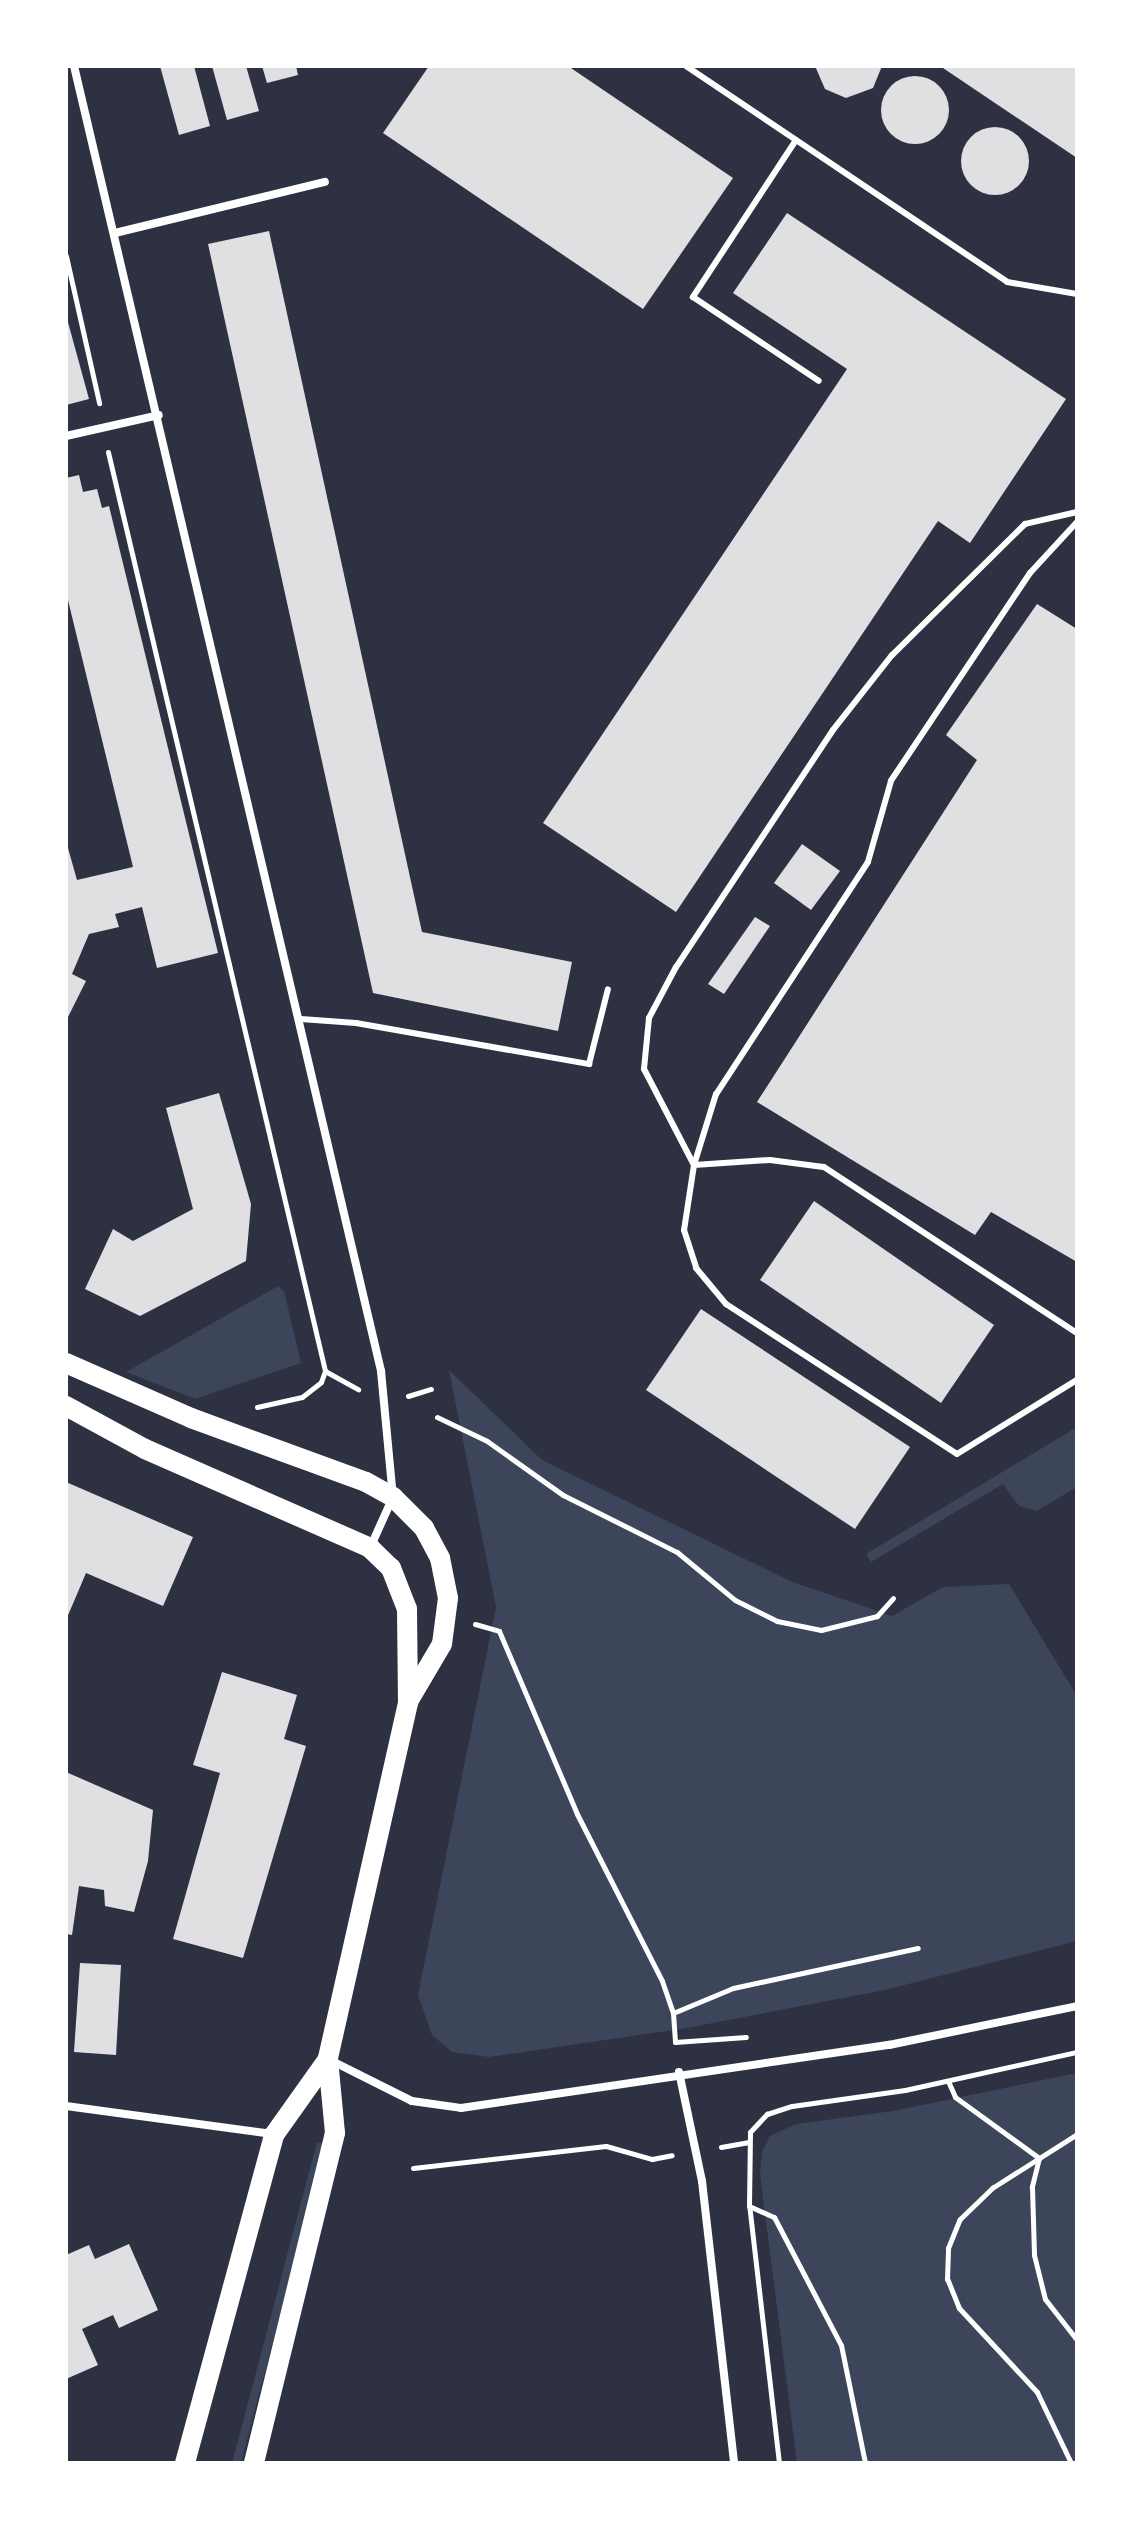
<!DOCTYPE html>
<html>
<head>
<meta charset="utf-8">
<style>
	body { margin:0 }
	#map { position:relative; width:1143px; height:2529px; overflow:hidden; background:#2d3142; font-family:"Source Serif 4",serif }
	div>[style] { position:absolute }
	.green>* { inset:0; background:#3c4559 }
	.building>* { inset:0; background:#e0e0e3 }
	.round { border-radius:50% }
	.path>* { height:5px; margin:-2.5px; padding:0 2.5px; transform-origin:2.5px; border-radius:2.5px; background:#fff }
	.service>* { height:6px; margin:-3px; padding:0 3px; transform-origin:3px; border-radius:3px; background:#fff }
	.minor>* { height:8px; margin:-4px; padding:0 4px; transform-origin:4px; border-radius:4px; background:#fff }
	.primary>* { height:20px; margin:-10px; padding:0 10px; transform-origin:10px; border-radius:10px; background:#fff }
	span { translate:-50% -50%; white-space:nowrap; text-align:center; line-height:1.15; -webkit-text-stroke:8px #fff; paint-order:stroke }
	.frame { position:absolute; inset:0; border:68px solid #fff; pointer-events:none }
</style>
</head>
<body>
<div id="map">
	<div class="green">
		<div style="clip-path:polygon(278px 1286px,284px 1291px,301px 1363px,195px 1399px,126px 1372px)"></div>
		<div style="clip-path:polygon(449px 1370px,542px 1460px,790px 1581px,892px 1616px,943px 1587px,1009px 1584px,1077px 1696px,1077px 1941px,885px 1990px,687px 2028px,489px 2057px,452px 2052px,432px 2035px,418px 1995px,496px 1607px)"></div>
		<div style="clip-path:polygon(1077px 1427px,1077px 1487px,1037px 1511px,1019px 1506px,1003px 1484px,871px 1562px,866px 1554px)"></div>
		<div style="clip-path:polygon(1077px 2073px,1077px 2463px,797px 2463px,760px 2175px,762px 2152px,770px 2136px,796px 2124px,893px 2111px)"></div>
		<div style="clip-path:polygon(317px 2142px,325px 2144px,241px 2463px,232px 2463px)"></div>
	</div>
	<div class="building">
		<div style="clip-path:polygon(160px 66px,194px 66px,210px 126px,179px 135px)"></div>
		<div style="clip-path:polygon(212px 66px,246px 66px,259px 111px,227px 120px)"></div>
		<div style="clip-path:polygon(262px 66px,296px 66px,298px 75px,267px 83px)"></div>
		<div style="clip-path:polygon(429px 66px,568px 66px,733px 178px,643px 309px,383px 133px)"></div>
		<div style="clip-path:polygon(815px 66px,882px 66px,873px 88px,846px 98px,825px 89px)"></div>
		<div style="clip-path:polygon(940px 66px,1077px 66px,1077px 158px)"></div>
		<div class="round" style="left:881px;top:76px;width:68px;height:68px"></div>
		<div class="round" style="left:961px;top:127px;width:68px;height:68px"></div>
		<div style="clip-path:polygon(787px 213px,1066px 399px,970px 543px,938px 521px,676px 912px,543px 823px,847px 369px,733px 293px)"></div>
		<div style="clip-path:polygon(269px 231px,422px 932px,572px 962px,558px 1031px,373px 993px,208px 244px)"></div>
		<div style="clip-path:polygon(66px 315px,89px 399px,66px 405px)"></div>
		<div style="clip-path:polygon(79px 475px,83px 492px,97px 489px,102px 508px,109px 506px,218px 953px,157px 968px,142px 907px,115px 914px,119px 927px,89px 934px,72px 974px,86px 981px,66px 1021px,66px 841px,77px 880px,133px 867px,66px 592px,66px 478px)"></div>
		<div style="clip-path:polygon(1037px 604px,1077px 629px,1077px 1262px,991px 1212px,975px 1235px,757px 1102px,977px 760px,946px 735px)"></div>
		<div style="clip-path:polygon(802px 844px,840px 871px,811px 910px,774px 883px)"></div>
		<div style="clip-path:polygon(755px 917px,770px 926px,724px 994px,708px 984px)"></div>
		<div style="clip-path:polygon(219px 1093px,251px 1204px,246px 1261px,140px 1316px,85px 1289px,113px 1229px,133px 1241px,193px 1209px,166px 1108px)"></div>
		<div style="clip-path:polygon(814px 1201px,994px 1325px,941px 1403px,760px 1280px)"></div>
		<div style="clip-path:polygon(701px 1309px,910px 1447px,855px 1529px,646px 1390px)"></div>
		<div style="clip-path:polygon(66px 1482px,193px 1537px,163px 1606px,86px 1573px,66px 1620px)"></div>
		<div style="clip-path:polygon(222px 1672px,297px 1695px,284px 1739px,306px 1746px,243px 1958px,173px 1939px,220px 1773px,193px 1765px)"></div>
		<div style="clip-path:polygon(66px 1772px,153px 1810px,148px 1861px,134px 1912px,105px 1906px,104px 1890px,79px 1886px,72px 1935px,66px 1934px)"></div>
		<div style="clip-path:polygon(80px 1963px,121px 1965px,116px 2055px,74px 2052px)"></div>
		<div style="clip-path:polygon(129px 2244px,158px 2310px,119px 2328px,113px 2315px,82px 2329px,98px 2365px,66px 2379px,66px 2255px,89px 2245px,95px 2259px)"></div>
	</div>
	<div class="path">
		<div style="left:66px;top:256px;width:151px;rotate:77.3deg"></div>
		<div style="left:108px;top:452px;width:944px;rotate:76.71deg"></div>
		<div style="left:325px;top:1371px;width:38px;rotate:29deg"></div>
		<div style="left:408px;top:1396px;width:24px;rotate:-17deg"></div>
		<div style="left:257px;top:1407px;width:46px;rotate:-12.5deg"></div>
		<div style="left:302px;top:1397px;width:24px;rotate:-38deg"></div>
		<div style="left:321px;top:1382px;width:12px;rotate:-70deg"></div>
		<div style="left:437px;top:1417px;width:55px;rotate:25.6deg"></div>
		<div style="left:487px;top:1441px;width:93px;rotate:35.4deg"></div>
		<div style="left:563px;top:1495px;width:127px;rotate:26.6deg"></div>
		<div style="left:677px;top:1552px;width:75px;rotate:39.6deg"></div>
		<div style="left:735px;top:1600px;width:47px;rotate:26.6deg"></div>
		<div style="left:777px;top:1621px;width:45px;rotate:11.6deg"></div>
		<div style="left:821px;top:1630px;width:58px;rotate:-14deg"></div>
		<div style="left:877px;top:1616px;width:24px;rotate:-48deg"></div>
		<div style="left:475px;top:1624px;width:25px;rotate:16deg"></div>
		<div style="left:499px;top:1631px;width:199px;rotate:66.9deg"></div>
		<div style="left:577px;top:1814px;width:187px;rotate:63deg"></div>
		<div style="left:662px;top:1981px;width:34px;rotate:71deg"></div>
		<div style="left:673px;top:2013px;width:29px;rotate:86deg"></div>
		<div style="left:675px;top:2042px;width:71px;rotate:-4deg"></div>
		<div style="left:673px;top:2013px;width:65px;rotate:-22.6deg"></div>
		<div style="left:733px;top:1988px;width:189px;rotate:-12.2deg"></div>
		<div style="left:948px;top:2081px;width:17px;rotate:66deg"></div>
		<div style="left:955px;top:2097px;width:104px;rotate:36deg"></div>
		<div style="left:1039px;top:2158px;width:30px;rotate:104deg"></div>
		<div style="left:1032px;top:2187px;width:68px;rotate:88.3deg"></div>
		<div style="left:1034px;top:2255px;width:45px;rotate:76deg"></div>
		<div style="left:1045px;top:2299px;width:52px;rotate:52deg"></div>
		<div style="left:721px;top:2147px;width:27px;rotate:-10deg"></div>
		<div style="left:413px;top:2168px;width:194px;rotate:-6.5deg"></div>
		<div style="left:606px;top:2146px;width:48px;rotate:15.8deg"></div>
		<div style="left:652px;top:2159px;width:20px;rotate:-11deg"></div>
		<div style="left:749px;top:2206px;width:27px;rotate:24deg"></div>
		<div style="left:774px;top:2217px;width:144px;rotate:62.4deg"></div>
		<div style="left:841px;top:2345px;width:120px;rotate:78.5deg"></div>
		<div style="left:779px;top:2463px;width:260px;rotate:-96.6deg"></div>
		<div style="left:749px;top:2205px;width:73px;rotate:-89.2deg"></div>
		<div style="left:750px;top:2132px;width:25px;rotate:-47deg"></div>
		<div style="left:767px;top:2114px;width:26px;rotate:-18deg"></div>
		<div style="left:792px;top:2106px;width:114px;rotate:-8.1deg"></div>
		<div style="left:905px;top:2090px;width:176px;rotate:-12.5deg"></div>
		<div style="left:1071px;top:2463px;width:79px;rotate:-115.6deg"></div>
		<div style="left:1037px;top:2392px;width:115px;rotate:-132.9deg"></div>
		<div style="left:959px;top:2308px;width:31px;rotate:-112deg"></div>
		<div style="left:947px;top:2279px;width:31px;rotate:-88deg"></div>
		<div style="left:948px;top:2248px;width:31px;rotate:-68deg"></div>
		<div style="left:960px;top:2219px;width:45px;rotate:-44.1deg"></div>
		<div style="left:992px;top:2188px;width:101px;rotate:-32.4deg"></div>
	</div>
	<div class="service">
		<div style="left:686px;top:66px;width:387px;rotate:33.9deg"></div>
		<div style="left:1007px;top:282px;width:71px;rotate:9.7deg"></div>
		<div style="left:796px;top:140px;width:188px;rotate:123.3deg"></div>
		<div style="left:693px;top:297px;width:151px;rotate:33.7deg"></div>
		<div style="left:1077px;top:512px;width:53px;rotate:167deg"></div>
		<div style="left:1025px;top:524px;width:187px;rotate:135.4deg"></div>
		<div style="left:892px;top:655px;width:95px;rotate:128.2deg"></div>
		<div style="left:833px;top:730px;width:284px;rotate:123.5deg"></div>
		<div style="left:676px;top:967px;width:58px;rotate:117.9deg"></div>
		<div style="left:649px;top:1018px;width:51px;rotate:95.6deg"></div>
		<div style="left:644px;top:1069px;width:108px;rotate:62.5deg"></div>
		<div style="left:694px;top:1165px;width:76px;rotate:-3.8deg"></div>
		<div style="left:770px;top:1160px;width:54px;rotate:7.4deg"></div>
		<div style="left:824px;top:1167px;width:303px;rotate:33.3deg"></div>
		<div style="left:1077px;top:522px;width:69px;rotate:132.7deg"></div>
		<div style="left:1030px;top:573px;width:250px;rotate:123.8deg"></div>
		<div style="left:891px;top:781px;width:84px;rotate:105.9deg"></div>
		<div style="left:868px;top:862px;width:277px;rotate:123.2deg"></div>
		<div style="left:716px;top:1094px;width:74px;rotate:107.2deg"></div>
		<div style="left:694px;top:1165px;width:66px;rotate:98.7deg"></div>
		<div style="left:684px;top:1230px;width:40px;rotate:72deg"></div>
		<div style="left:696px;top:1268px;width:47px;rotate:50.2deg"></div>
		<div style="left:726px;top:1304px;width:275px;rotate:33deg"></div>
		<div style="left:957px;top:1454px;width:141px;rotate:-31.7deg"></div>
		<div style="left:301px;top:1019px;width:55px;rotate:4.2deg"></div>
		<div style="left:356px;top:1023px;width:237px;rotate:10deg"></div>
		<div style="left:589px;top:1064px;width:77px;rotate:-75.8deg"></div>
	</div>
	<div class="minor">
		<div style="left:74px;top:66px;width:1341px;rotate:76.76deg"></div>
		<div style="left:381px;top:1371px;width:127px;rotate:84.6deg"></div>
		<div style="left:393px;top:1497px;width:56px;rotate:114.3deg"></div>
		<div style="left:115px;top:233px;width:216px;rotate:-13.7deg"></div>
		<div style="left:66px;top:436px;width:95px;rotate:-12.7deg"></div>
		<div style="left:332px;top:2061px;width:89px;rotate:26.6deg"></div>
		<div style="left:412px;top:2101px;width:49px;rotate:8.1deg"></div>
		<div style="left:461px;top:2108px;width:433px;rotate:-8.4deg"></div>
		<div style="left:889px;top:2045px;width:192px;rotate:-11.7deg"></div>
		<div style="left:679px;top:2072px;width:111px;rotate:78.1deg"></div>
		<div style="left:702px;top:2181px;width:284px;rotate:83.5deg"></div>
		<div style="left:66px;top:2106px;width:209px;rotate:7.7deg"></div>
	</div>
	<div class="primary">
		<div style="left:66px;top:1363px;width:137px;rotate:23.7deg"></div>
		<div style="left:191px;top:1418px;width:186px;rotate:20.1deg"></div>
		<div style="left:366px;top:1482px;width:31px;rotate:29deg"></div>
		<div style="left:393px;top:1497px;width:44px;rotate:45deg"></div>
		<div style="left:424px;top:1528px;width:34px;rotate:62deg"></div>
		<div style="left:440px;top:1558px;width:41px;rotate:78.7deg"></div>
		<div style="left:448px;top:1598px;width:46px;rotate:97.4deg"></div>
		<div style="left:442px;top:1644px;width:65px;rotate:120.5deg"></div>
		<div style="left:66px;top:1406px;width:90px;rotate:28.6deg"></div>
		<div style="left:145px;top:1449px;width:246px;rotate:23.7deg"></div>
		<div style="left:370px;top:1548px;width:29px;rotate:44deg"></div>
		<div style="left:391px;top:1568px;width:44px;rotate:68.7deg"></div>
		<div style="left:407px;top:1609px;width:94px;rotate:89.4deg"></div>
		<div style="left:408px;top:1703px;width:365px;rotate:102.7deg"></div>
		<div style="left:328px;top:2059px;width:74px;rotate:84.6deg"></div>
		<div style="left:335px;top:2133px;width:340px;rotate:103.8deg"></div>
		<div style="left:185px;top:2463px;width:340px;rotate:-74.8deg"></div>
		<div style="left:274px;top:2135px;width:93px;rotate:-54.6deg"></div>
	</div>
	<div class="frame"></div>
</div>
</body>
</html>
